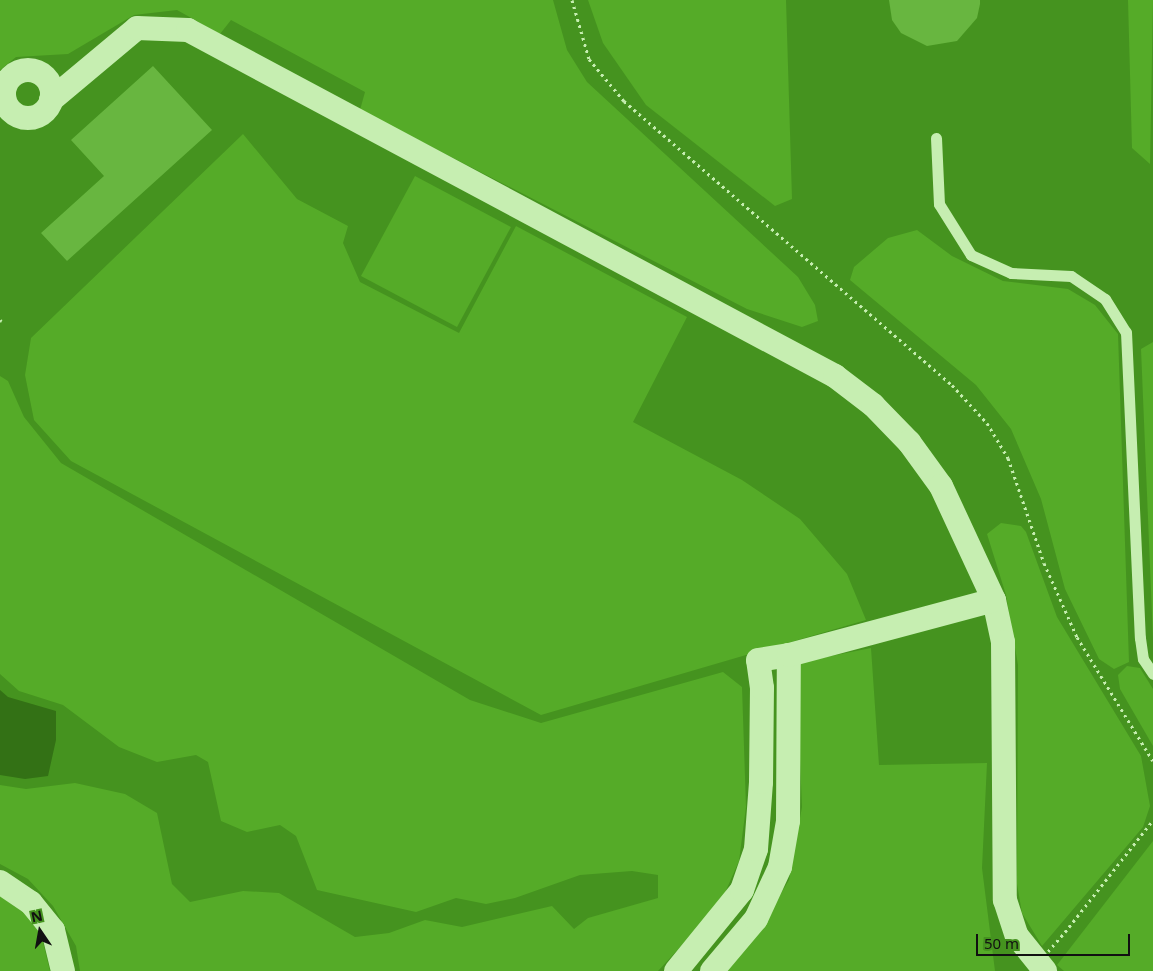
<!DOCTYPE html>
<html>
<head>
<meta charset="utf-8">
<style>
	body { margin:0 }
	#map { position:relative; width:1153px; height:971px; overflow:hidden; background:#45931f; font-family:"Noto Sans",sans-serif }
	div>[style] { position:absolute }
	.green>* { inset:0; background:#55ab28 }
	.water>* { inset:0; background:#337115 }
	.building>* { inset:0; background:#68b640 }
	.path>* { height:3px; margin-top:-1.5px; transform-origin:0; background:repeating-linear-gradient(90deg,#c6eeb1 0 2.5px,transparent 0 6.5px) }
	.service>* { height:11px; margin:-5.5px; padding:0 5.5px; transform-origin:5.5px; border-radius:5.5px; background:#c6eeb1 }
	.minor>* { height:24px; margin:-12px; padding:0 12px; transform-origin:12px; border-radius:12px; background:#c6eeb1 }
	.minor>.ring { margin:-12px; padding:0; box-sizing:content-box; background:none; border:24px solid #c6eeb1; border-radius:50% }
	.path-bridge>* { height:3px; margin-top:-1.5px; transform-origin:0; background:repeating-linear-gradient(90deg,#c6eeb1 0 2.5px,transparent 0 6.5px) }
	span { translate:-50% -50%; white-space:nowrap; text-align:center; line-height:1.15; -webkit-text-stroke:4px #45931f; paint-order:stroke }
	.north { position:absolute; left:15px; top:906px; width:50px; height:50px; -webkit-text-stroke:4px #45931f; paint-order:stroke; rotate:348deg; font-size:14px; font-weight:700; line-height:20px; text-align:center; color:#111 }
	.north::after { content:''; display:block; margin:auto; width:18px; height:22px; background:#111; clip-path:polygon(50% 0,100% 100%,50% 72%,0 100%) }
	.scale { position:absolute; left:976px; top:934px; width:154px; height:22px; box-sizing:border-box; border:2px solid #111; border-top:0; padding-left:6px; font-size:15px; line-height:18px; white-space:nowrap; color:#111; -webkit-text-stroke:4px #45931f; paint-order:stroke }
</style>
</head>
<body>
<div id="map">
	<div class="green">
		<div style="clip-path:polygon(0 0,553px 0,567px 50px,587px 82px,798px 277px,815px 305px,818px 321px,802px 327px,747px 309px,360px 110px,365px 92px,231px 20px,220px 34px,177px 10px,134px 15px,68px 54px,16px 57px,0 70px)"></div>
		<div style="clip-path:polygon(588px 0,786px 0,792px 199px,775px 206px,646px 105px,603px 43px)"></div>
		<div style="clip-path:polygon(1128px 0,1153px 0,1150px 164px,1132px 148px)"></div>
		<div style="clip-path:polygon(243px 134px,297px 199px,348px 226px,343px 243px,360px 282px,459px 333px,516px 226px,687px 317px,633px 422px,742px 480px,800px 519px,847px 574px,866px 620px,541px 715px,71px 461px,34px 420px,25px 375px,31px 338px)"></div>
		<div style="clip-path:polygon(415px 176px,511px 227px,457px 327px,361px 276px)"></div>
		<div style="clip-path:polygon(917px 230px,952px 256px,1003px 281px,1068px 289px,1095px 305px,1118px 334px,1129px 662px,1114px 669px,1099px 659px,1065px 589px,1041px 499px,1011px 429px,976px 385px,850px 280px,854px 267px,888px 238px)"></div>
		<div style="clip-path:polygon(1153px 342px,1153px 639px,1141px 349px)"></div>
		<div style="clip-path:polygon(0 376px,8px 381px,24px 417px,61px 463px,470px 700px,541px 723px,723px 672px,742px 687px,746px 807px,739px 861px,720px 904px,658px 971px,80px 971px,76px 946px,53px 906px,28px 879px,0 864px,0 785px,26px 789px,75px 783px,125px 794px,157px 813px,172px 884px,190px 902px,243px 891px,279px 893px,355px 937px,389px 933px,425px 920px,462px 927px,552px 906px,574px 929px,588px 918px,658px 898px,658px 875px,632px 871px,580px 875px,515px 898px,486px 904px,456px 898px,416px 912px,317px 890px,296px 836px,280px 825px,247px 832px,221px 821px,208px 762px,196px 755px,157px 762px,119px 747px,63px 705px,19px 691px,0 674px)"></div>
		<div style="clip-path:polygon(1001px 523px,1021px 526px,1026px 532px,1057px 617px,1141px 756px,1150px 806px,1143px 827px,1042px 946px,1022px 913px,1017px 884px,1018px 665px,1006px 595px,987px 534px)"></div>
		<div style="clip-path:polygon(871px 648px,879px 765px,987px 763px,982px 868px,995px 971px,724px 971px,757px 933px,789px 880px,802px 807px,796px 663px)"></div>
		<div style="clip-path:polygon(1127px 666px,1140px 668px,1153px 689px,1153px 746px,1120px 689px,1118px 675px)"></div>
		<div style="clip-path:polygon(1153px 841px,1153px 971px,1064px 971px,1057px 965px)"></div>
		<div style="clip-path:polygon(0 896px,27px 915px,41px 934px,50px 971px,0 971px)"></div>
	</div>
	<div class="water">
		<div style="clip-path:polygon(0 690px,8px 697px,56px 711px,56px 740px,48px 776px,25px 779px,0 775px)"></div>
	</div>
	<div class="building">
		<div style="clip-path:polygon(889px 0,980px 0,980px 4px,977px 18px,957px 41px,927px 46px,901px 33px,892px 20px)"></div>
		<div style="clip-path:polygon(153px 66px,212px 130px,67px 261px,41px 233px,104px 176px,71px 140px)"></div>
	</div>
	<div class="path">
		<div style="left:572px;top:0;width:61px;rotate:73.9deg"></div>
		<div style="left:589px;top:59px;width:55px;rotate:50.2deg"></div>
		<div style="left:624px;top:101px;width:434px;rotate:40.9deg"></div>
		<div style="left:952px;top:385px;width:52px;rotate:47.4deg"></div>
		<div style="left:987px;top:423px;width:41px;rotate:59deg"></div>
		<div style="left:1008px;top:458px;width:111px;rotate:71.1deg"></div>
		<div style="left:1044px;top:563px;width:81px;rotate:66deg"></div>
		<div style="left:1077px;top:637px;width:145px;rotate:58.5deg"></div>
		<div style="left:0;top:320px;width:2px;rotate:27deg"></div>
		<div style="left:1065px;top:932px;width:142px;rotate:-51.8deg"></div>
	</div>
	<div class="service">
		<div style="left:936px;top:138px;width:66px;rotate:87.4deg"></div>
		<div style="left:939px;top:204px;width:60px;rotate:57.9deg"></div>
		<div style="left:971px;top:255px;width:44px;rotate:24.2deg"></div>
		<div style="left:1011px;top:273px;width:60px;rotate:2.9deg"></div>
		<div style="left:1071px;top:276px;width:41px;rotate:34.1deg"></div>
		<div style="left:1105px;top:299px;width:39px;rotate:58deg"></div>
		<div style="left:1126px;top:332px;width:306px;rotate:87.4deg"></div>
		<div style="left:1140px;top:638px;width:21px;rotate:82deg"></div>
		<div style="left:1143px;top:659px;width:18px;rotate:56deg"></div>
	</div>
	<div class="minor">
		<div class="ring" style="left:4px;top:70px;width:24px;height:24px"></div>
		<div style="left:51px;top:100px;width:112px;rotate:-39.9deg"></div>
		<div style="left:137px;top:28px;width:51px;rotate:2.2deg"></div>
		<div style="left:188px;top:30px;width:734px;rotate:28.14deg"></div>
		<div style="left:835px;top:376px;width:48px;rotate:37.3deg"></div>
		<div style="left:873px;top:405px;width:52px;rotate:45.8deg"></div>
		<div style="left:909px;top:442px;width:54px;rotate:54deg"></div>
		<div style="left:941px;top:486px;width:126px;rotate:65.1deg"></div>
		<div style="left:994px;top:600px;width:43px;rotate:77.9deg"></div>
		<div style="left:1003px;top:642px;width:258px;rotate:89.6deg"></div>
		<div style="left:1005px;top:900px;width:38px;rotate:72deg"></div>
		<div style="left:1017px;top:936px;width:45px;rotate:51.3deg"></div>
		<div style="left:0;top:882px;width:37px;rotate:34deg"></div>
		<div style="left:31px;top:903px;width:35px;rotate:51deg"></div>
		<div style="left:53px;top:930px;width:42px;rotate:76.3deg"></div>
		<div style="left:676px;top:971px;width:104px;rotate:-50.8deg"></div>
		<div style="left:742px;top:890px;width:43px;rotate:-71.1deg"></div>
		<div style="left:756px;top:849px;width:67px;rotate:-85.7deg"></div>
		<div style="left:761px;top:782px;width:94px;rotate:-89.4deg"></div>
		<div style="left:762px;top:688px;width:28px;rotate:-98deg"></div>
		<div style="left:758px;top:660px;width:31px;rotate:-9deg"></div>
		<div style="left:712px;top:971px;width:68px;rotate:-49.8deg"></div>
		<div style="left:756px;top:919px;width:57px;rotate:-65.2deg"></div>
		<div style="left:780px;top:867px;width:47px;rotate:-80.1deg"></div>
		<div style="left:788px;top:821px;width:166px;rotate:-89.7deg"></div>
		<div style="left:789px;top:655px;width:212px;rotate:-15deg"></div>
	</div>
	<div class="path-bridge">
		<div style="left:1031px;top:971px;width:52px;rotate:-48.9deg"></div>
	</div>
	<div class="north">N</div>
	<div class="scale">50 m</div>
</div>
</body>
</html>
